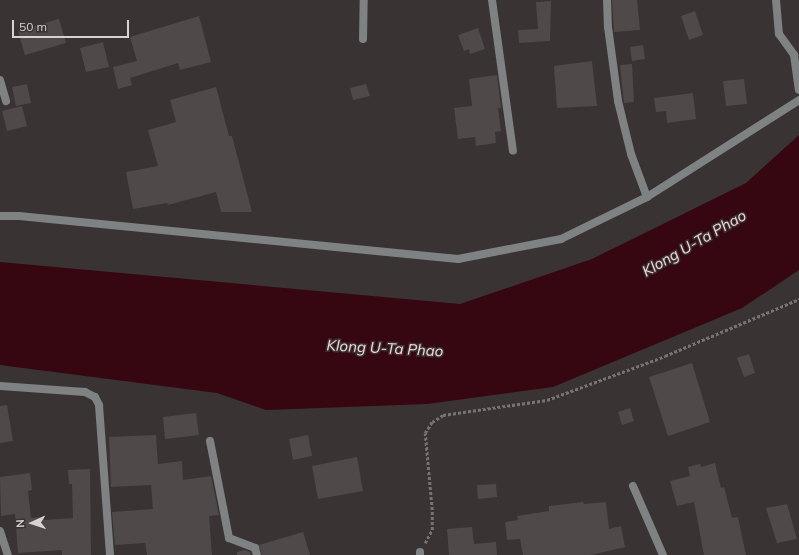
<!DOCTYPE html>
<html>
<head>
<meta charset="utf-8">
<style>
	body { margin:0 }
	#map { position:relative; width:799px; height:555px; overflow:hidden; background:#393333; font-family:Mulish,sans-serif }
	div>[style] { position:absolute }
	.water>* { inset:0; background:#360611 }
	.building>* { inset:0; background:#4f4949 }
	.path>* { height:2.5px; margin-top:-1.25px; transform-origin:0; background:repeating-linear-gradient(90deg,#787373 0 3px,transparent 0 5px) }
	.street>* { height:8px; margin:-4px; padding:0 4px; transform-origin:4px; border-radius:4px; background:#7e8283 }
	span { translate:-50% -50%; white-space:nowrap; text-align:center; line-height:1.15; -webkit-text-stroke:3px #393333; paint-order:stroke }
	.water-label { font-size:15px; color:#f4d8da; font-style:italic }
	.north { position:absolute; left:12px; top:503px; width:40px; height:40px; -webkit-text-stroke:3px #393333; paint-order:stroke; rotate:267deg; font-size:11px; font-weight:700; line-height:16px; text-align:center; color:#d7d3d3 }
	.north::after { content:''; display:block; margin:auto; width:14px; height:18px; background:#d7d3d3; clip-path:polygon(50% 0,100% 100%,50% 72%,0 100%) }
	.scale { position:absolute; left:12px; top:20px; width:117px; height:18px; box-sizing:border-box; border:2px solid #d7d3d3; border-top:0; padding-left:5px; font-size:12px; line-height:14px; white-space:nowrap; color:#d7d3d3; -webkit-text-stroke:3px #393333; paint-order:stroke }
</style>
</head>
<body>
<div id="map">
	<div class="water">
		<div style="clip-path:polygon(799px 135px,799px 270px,742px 308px,553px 387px,427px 404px,266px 410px,217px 393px,0 365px,0 262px,460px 304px,592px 259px,746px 183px)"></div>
	</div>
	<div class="building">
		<div style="clip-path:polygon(612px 0,637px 0,640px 30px,614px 32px)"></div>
		<div style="clip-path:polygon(551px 1px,550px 41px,519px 43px,518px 30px,538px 29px,536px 2px)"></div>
		<div style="clip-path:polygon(695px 11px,703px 35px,689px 40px,681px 16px)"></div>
		<div style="clip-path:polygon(199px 16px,211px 62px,180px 70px,178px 63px,130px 78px,132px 85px,118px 89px,113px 67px,137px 61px,130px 37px)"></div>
		<div style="clip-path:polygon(59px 19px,66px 43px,25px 55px,18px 31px)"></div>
		<div style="clip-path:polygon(478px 28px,485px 49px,470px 54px,469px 49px,464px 51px,458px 35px)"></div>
		<div style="clip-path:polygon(103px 42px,109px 67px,86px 72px,80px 48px)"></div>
		<div style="clip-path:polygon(643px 45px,645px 59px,632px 61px,630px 47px)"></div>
		<div style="clip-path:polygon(592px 61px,597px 106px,557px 108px,554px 66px)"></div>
		<div style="clip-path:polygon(632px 64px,634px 102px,624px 103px,620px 65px)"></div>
		<div style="clip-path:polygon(497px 75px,501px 108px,498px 108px,501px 131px,495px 132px,496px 143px,476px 146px,475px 137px,458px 139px,454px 108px,472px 106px,469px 79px)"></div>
		<div style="clip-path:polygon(744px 79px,747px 104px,726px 106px,723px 81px)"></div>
		<div style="clip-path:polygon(27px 84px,31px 103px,16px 106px,12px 87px)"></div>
		<div style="clip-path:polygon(366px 84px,370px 96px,353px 100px,350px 88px)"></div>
		<div style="clip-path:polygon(216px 87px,229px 136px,232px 136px,252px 212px,221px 212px,216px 192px,168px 205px,167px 203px,133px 209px,126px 172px,158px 166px,148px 130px,176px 122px,170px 100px)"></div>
		<div style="clip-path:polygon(693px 93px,696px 119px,667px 123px,666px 111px,656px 112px,654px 98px)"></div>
		<div style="clip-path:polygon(22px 106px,27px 126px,7px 131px,2px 111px)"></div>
		<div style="clip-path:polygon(749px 354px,755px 373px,744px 377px,737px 358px)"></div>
		<div style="clip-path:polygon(692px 363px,710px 422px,668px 436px,649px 377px)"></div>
		<div style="clip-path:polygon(7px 405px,13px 441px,0 443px,0 406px)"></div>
		<div style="clip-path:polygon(630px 408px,634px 421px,622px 425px,618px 412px)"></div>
		<div style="clip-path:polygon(196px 413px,199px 435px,165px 439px,163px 417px)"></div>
		<div style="clip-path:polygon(156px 435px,158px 464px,182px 461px,183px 480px,211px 476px,219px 515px,209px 516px,212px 555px,147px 555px,145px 543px,115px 545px,112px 512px,153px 509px,151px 485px,111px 487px,109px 437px)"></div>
		<div style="clip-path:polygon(308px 435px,312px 456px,293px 460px,289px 439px)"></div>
		<div style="clip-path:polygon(357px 457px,363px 491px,318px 499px,312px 466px)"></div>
		<div style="clip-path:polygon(715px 463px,721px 488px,724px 487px,732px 518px,738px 517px,746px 555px,704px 555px,694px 502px,677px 506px,670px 481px,690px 476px,688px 467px,700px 464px,701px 467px)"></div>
		<div style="clip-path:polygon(90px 469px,91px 555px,62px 555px,62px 550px,18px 553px,15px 514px,1px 516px,0 477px,30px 473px,32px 490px,28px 491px,31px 518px,44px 517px,44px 520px,73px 518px,72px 484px,69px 484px,68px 470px)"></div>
		<div style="clip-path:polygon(496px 484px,497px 497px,478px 499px,477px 485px)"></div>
		<div style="clip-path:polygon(583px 502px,584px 504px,606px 502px,609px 529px,621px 526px,625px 547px,591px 555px,523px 555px,520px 539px,507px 540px,505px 522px,518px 520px,517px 516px,549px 511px,549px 506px)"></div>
		<div style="clip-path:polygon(787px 504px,797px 539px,777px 543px,766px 508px)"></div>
		<div style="clip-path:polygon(472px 527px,474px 544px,496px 542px,497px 555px,449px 555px,447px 529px)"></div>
		<div style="clip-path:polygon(303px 532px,310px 555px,262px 555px,259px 545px)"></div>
		<div style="clip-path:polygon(244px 550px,250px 552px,251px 555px,237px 555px,237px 552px)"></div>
	</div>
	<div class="path">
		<div style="left:425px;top:543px;width:15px;rotate:-62deg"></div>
		<div style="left:432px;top:530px;width:20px;rotate:-90deg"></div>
		<div style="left:432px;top:510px;width:77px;rotate:-95.2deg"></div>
		<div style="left:425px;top:433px;width:13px;rotate:-58deg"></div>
		<div style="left:432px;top:422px;width:13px;rotate:-32deg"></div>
		<div style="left:443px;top:415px;width:105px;rotate:-8.2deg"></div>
		<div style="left:547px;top:400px;width:126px;rotate:-20.4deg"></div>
		<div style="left:665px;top:356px;width:146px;rotate:-23deg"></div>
	</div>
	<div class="street">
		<div style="left:492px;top:0;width:152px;rotate:82.1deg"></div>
		<div style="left:607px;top:0;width:27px;rotate:88deg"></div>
		<div style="left:608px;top:27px;width:75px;rotate:82.3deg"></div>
		<div style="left:618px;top:101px;width:55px;rotate:76.2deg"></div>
		<div style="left:631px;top:154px;width:46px;rotate:69.6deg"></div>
		<div style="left:776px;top:0;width:34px;rotate:85deg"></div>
		<div style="left:779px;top:34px;width:26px;rotate:54deg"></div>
		<div style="left:794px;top:55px;width:35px;rotate:82deg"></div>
		<div style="left:363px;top:39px;width:39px;rotate:-89deg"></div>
		<div style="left:0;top:80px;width:22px;rotate:74deg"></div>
		<div style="left:0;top:216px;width:19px"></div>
		<div style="left:19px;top:216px;width:441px;rotate:5.6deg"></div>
		<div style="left:458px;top:259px;width:105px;rotate:-11deg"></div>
		<div style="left:561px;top:239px;width:96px;rotate:-26deg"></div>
		<div style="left:647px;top:197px;width:180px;rotate:-32.5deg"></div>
		<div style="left:0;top:386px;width:85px;rotate:4deg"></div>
		<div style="left:85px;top:392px;width:11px;rotate:27deg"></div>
		<div style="left:95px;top:397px;width:9px;rotate:63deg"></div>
		<div style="left:99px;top:405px;width:150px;rotate:85.8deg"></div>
		<div style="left:210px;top:441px;width:99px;rotate:78.9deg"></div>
		<div style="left:229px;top:538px;width:28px;rotate:21deg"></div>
		<div style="left:255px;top:548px;width:7px;rotate:74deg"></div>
		<div style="left:633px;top:486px;width:75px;rotate:66.5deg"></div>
		<div style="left:0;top:531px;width:25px;rotate:72deg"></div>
		<div style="left:420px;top:552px;width:3px;rotate:90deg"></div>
	</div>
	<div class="water-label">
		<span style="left:694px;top:243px;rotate:-30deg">Klong U-Ta Phao</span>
		<span style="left:385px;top:348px;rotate:3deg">Klong U-Ta Phao</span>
	</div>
	<div class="north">N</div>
	<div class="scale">50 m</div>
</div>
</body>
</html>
